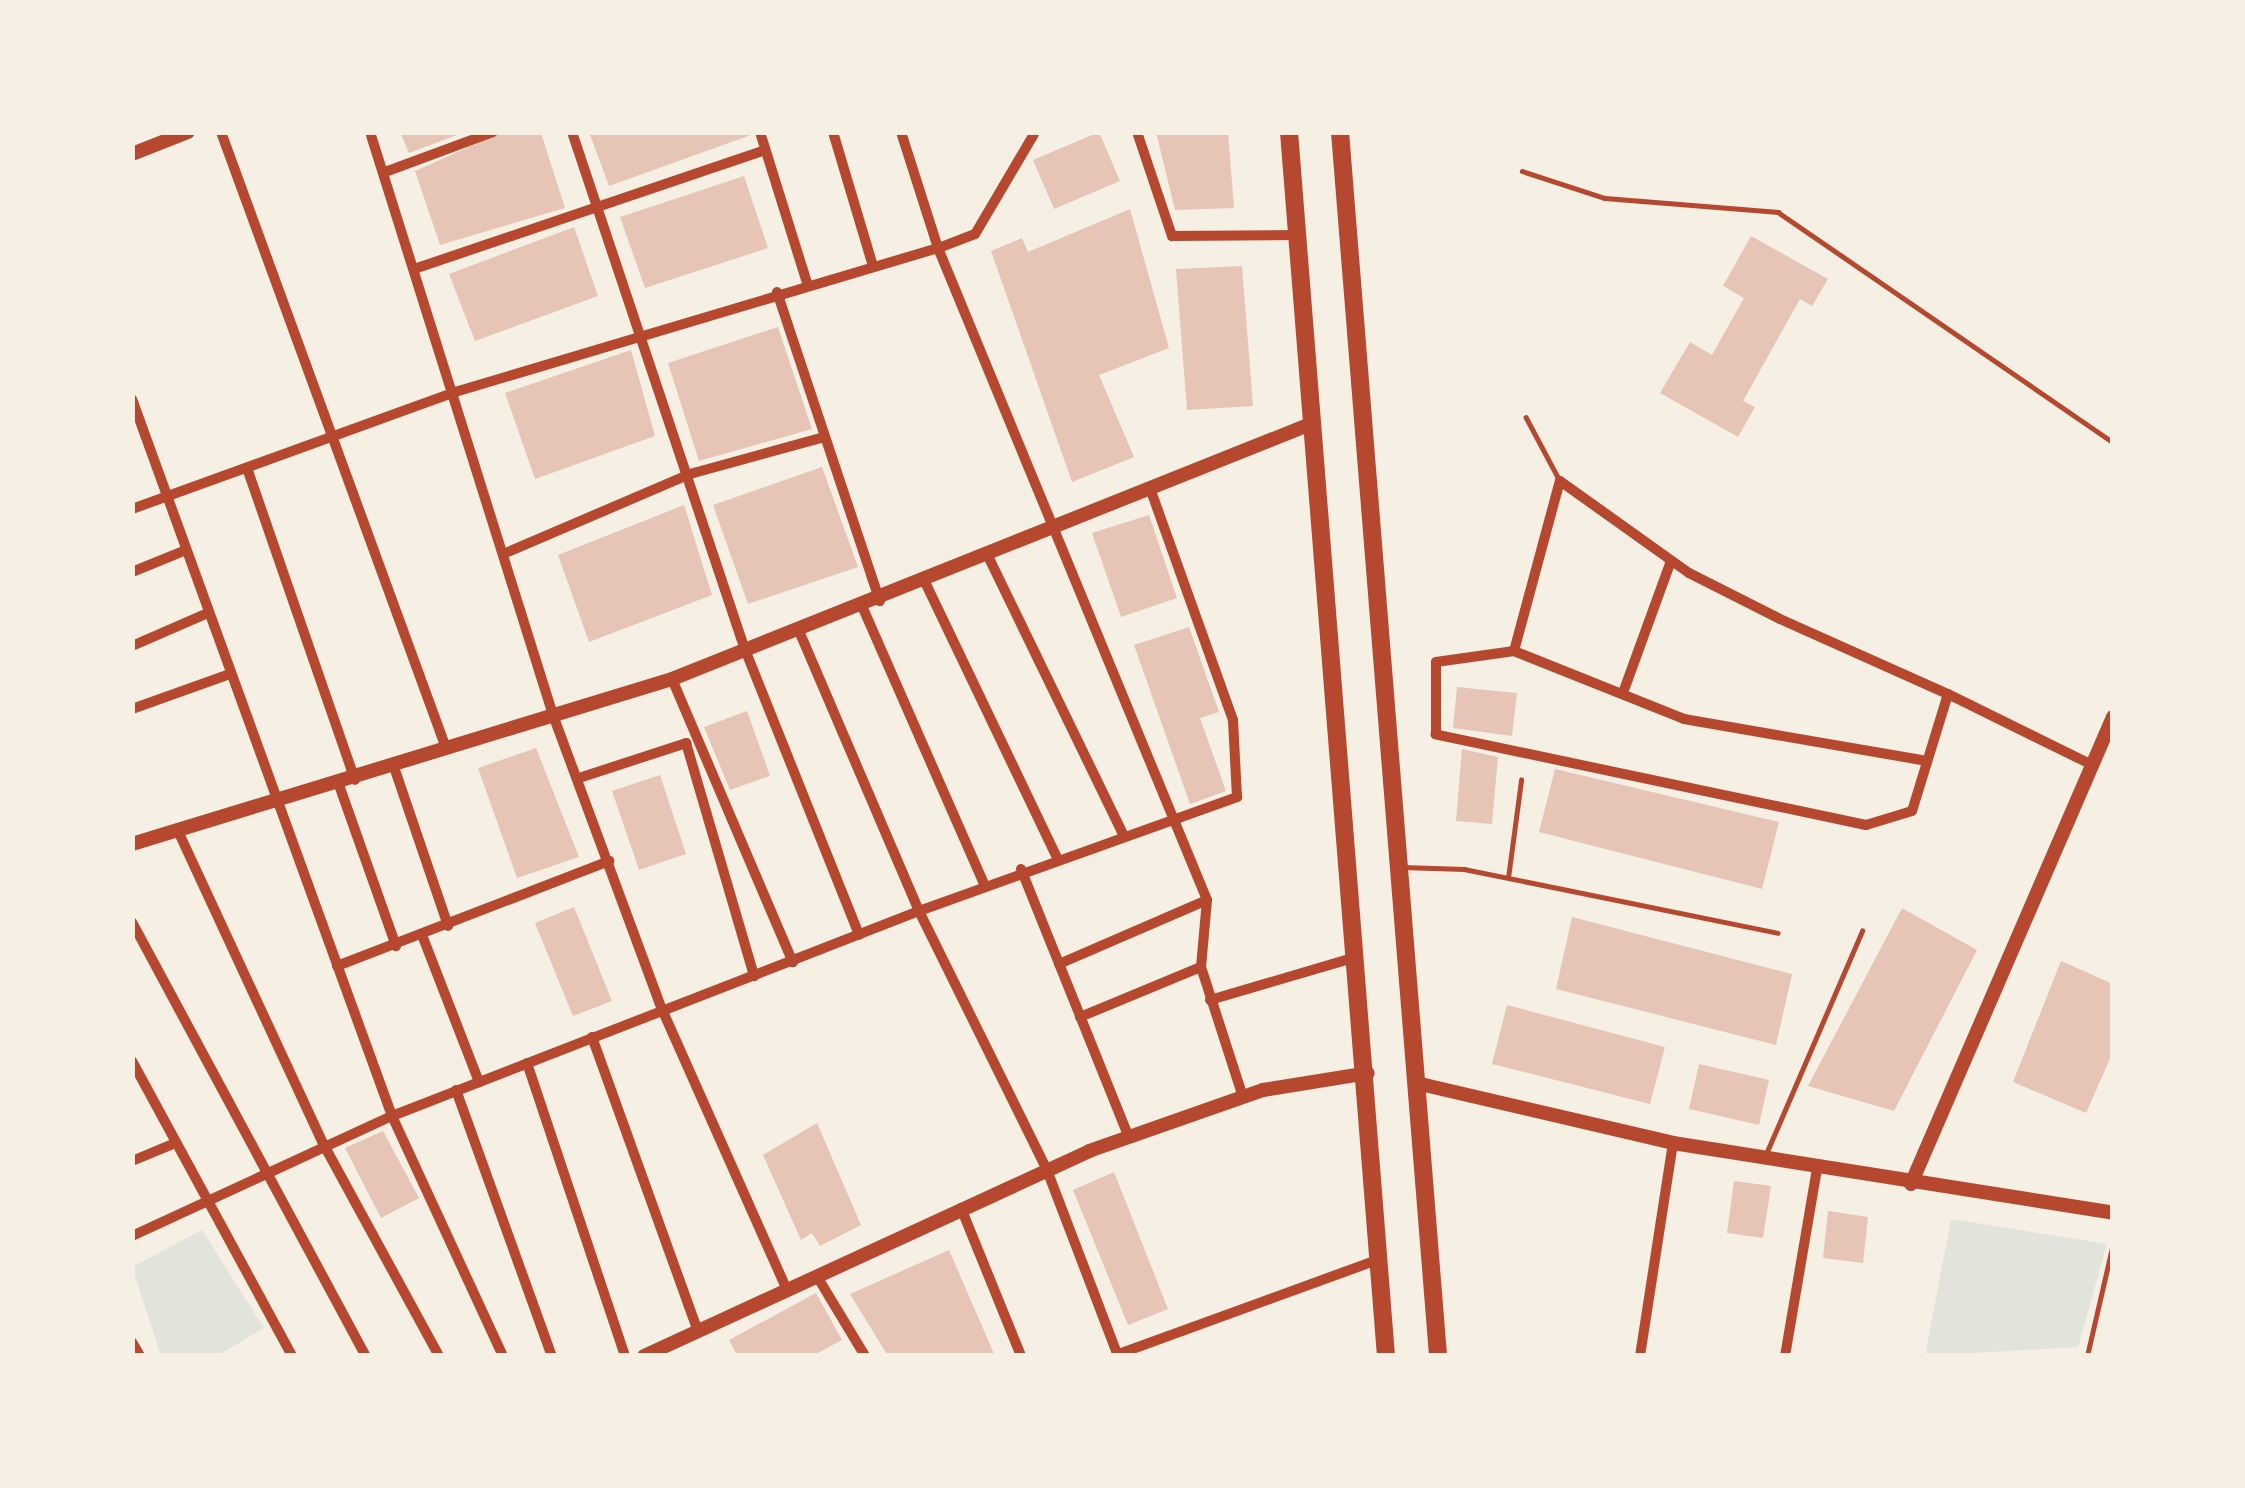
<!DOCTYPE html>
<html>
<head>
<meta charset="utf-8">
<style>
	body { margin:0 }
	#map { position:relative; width:2245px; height:1488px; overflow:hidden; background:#f6efe4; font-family:Helvetica,sans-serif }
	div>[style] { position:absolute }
	.green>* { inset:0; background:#e2e4dc }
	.building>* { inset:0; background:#e6c5b7 }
	.service>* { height:4.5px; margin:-2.25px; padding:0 2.25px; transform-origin:2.25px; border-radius:2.25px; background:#b5482f }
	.minor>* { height:10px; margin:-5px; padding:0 5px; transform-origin:5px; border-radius:5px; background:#b5482f }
	.tertiary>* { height:14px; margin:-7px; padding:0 7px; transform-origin:7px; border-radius:7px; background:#b5482f }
	.trunk>* { height:18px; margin:-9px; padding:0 9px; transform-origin:9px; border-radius:9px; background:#b5482f }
	span { translate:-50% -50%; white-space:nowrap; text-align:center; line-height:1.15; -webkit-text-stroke:9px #f6efe4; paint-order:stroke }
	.frame { position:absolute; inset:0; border:135px solid #f6efe4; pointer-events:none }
</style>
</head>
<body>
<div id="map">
	<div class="green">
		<div style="clip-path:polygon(1951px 1219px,2107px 1244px,2078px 1347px,1925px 1356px)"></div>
		<div style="clip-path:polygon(202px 1230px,264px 1328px,217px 1356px,161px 1356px,132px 1267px)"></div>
	</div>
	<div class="building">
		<div style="clip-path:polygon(400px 132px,465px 132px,409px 153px)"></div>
		<div style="clip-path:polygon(503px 132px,541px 133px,565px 208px,440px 245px,415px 171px)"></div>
		<div style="clip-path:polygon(589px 132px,750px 132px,751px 135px,609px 186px)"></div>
		<div style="clip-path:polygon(1099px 132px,1120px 181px,1054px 209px,1033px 160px)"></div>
		<div style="clip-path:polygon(1156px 132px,1228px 132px,1234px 208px,1175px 210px)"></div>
		<div style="clip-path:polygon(744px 176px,768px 248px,645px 288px,620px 217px)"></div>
		<div style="clip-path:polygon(1130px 209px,1169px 348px,1099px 375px,1134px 457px,1072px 482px,991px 251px,1022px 238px,1028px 252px)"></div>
		<div style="clip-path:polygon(574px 227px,598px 296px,475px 341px,449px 274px)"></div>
		<div style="clip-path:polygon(1751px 236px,1828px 279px,1812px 306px,1800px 299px,1743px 401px,1755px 407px,1738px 437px,1660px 393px,1690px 342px,1712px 355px,1744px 298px,1723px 286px)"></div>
		<div style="clip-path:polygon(1242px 266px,1253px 406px,1187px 410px,1176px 269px)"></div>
		<div style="clip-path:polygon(778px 327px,812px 429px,699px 461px,668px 363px)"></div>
		<div style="clip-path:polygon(631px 350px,655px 436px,535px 479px,505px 393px)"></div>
		<div style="clip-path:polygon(822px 467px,858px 567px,748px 604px,713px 505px)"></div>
		<div style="clip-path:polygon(684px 505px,712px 595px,589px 642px,558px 555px)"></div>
		<div style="clip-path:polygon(1149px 515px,1177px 598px,1121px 617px,1092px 533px)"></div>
		<div style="clip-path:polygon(1189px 627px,1219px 712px,1200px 718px,1226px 791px,1190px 804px,1134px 645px)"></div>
		<div style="clip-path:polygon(1457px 687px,1517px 693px,1512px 736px,1453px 728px)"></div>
		<div style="clip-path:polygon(747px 711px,770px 776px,730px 790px,704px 727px)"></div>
		<div style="clip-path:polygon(536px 748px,579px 857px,517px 878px,478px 768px)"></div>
		<div style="clip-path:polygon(1462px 749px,1498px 757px,1492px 824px,1456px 821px)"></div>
		<div style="clip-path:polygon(1555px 769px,1779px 822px,1762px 889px,1539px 832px)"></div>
		<div style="clip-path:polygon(660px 775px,686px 854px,639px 870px,612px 791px)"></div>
		<div style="clip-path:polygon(574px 907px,612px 1001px,573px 1016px,535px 923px)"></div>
		<div style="clip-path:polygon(1902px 908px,1977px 950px,1894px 1111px,1808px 1086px)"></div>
		<div style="clip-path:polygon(1572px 917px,1792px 974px,1776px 1045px,1556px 989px)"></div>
		<div style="clip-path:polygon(2061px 961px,2113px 984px,2113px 1052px,2086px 1113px,2013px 1082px)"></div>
		<div style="clip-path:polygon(1507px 1005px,1665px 1047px,1650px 1104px,1492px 1064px)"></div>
		<div style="clip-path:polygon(1699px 1064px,1769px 1080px,1759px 1125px,1689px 1109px)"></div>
		<div style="clip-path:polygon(817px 1123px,861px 1225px,820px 1246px,812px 1233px,801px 1240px,763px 1155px)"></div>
		<div style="clip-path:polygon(383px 1131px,419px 1198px,381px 1218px,345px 1148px)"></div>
		<div style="clip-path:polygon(1114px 1172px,1168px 1309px,1128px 1325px,1073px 1190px)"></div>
		<div style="clip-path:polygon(1734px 1181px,1771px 1186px,1763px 1238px,1727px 1233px)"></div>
		<div style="clip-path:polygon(1828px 1211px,1868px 1217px,1863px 1263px,1823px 1258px)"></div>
		<div style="clip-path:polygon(949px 1250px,995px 1356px,888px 1356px,850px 1294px)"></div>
		<div style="clip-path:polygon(816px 1293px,842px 1340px,812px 1356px,737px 1356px,729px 1340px)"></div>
	</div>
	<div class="service">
		<div style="left:1522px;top:171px;width:87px;rotate:18deg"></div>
		<div style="left:1605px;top:198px;width:174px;rotate:4.6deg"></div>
		<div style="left:1778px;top:212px;width:406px;rotate:34.5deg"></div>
		<div style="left:1526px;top:417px;width:72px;rotate:62deg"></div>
		<div style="left:1402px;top:867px;width:62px;rotate:1.8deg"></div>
		<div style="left:1464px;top:869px;width:320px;rotate:11.5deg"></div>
		<div style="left:1508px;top:878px;width:99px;rotate:-82.4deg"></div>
		<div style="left:1766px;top:1154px;width:243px;rotate:-66.7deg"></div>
		<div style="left:2087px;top:1356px;width:116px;rotate:-77deg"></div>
	</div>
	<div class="minor">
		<div style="left:221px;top:132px;width:656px;rotate:69.93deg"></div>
		<div style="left:370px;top:132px;width:611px;rotate:72.57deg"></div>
		<div style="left:553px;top:715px;width:311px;rotate:69.7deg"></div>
		<div style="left:661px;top:1007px;width:312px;rotate:66deg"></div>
		<div style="left:572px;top:132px;width:543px;rotate:71.53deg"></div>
		<div style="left:744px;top:647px;width:310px;rotate:68.2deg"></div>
		<div style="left:760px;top:132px;width:158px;rotate:72.7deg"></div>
		<div style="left:833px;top:132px;width:140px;rotate:73.4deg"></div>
		<div style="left:1137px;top:132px;width:110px;rotate:71.4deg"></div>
		<div style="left:1172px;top:236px;width:124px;rotate:-0.5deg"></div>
		<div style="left:1034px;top:134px;width:116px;rotate:120.5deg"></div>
		<div style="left:975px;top:234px;width:40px;rotate:159deg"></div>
		<div style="left:938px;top:248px;width:705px;rotate:67.58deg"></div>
		<div style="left:1207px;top:900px;width:67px;rotate:95.1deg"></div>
		<div style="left:1201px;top:967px;width:137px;rotate:72.1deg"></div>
		<div style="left:385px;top:172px;width:115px;rotate:-20.3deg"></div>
		<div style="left:417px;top:268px;width:367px;rotate:-18.7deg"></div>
		<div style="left:777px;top:292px;width:326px;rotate:71.6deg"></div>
		<div style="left:132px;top:399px;width:763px;rotate:70.07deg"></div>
		<div style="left:392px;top:1116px;width:264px;rotate:65.2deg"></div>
		<div style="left:247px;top:468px;width:330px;rotate:70.9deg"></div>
		<div style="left:132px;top:509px;width:344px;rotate:-19.9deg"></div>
		<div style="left:455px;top:392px;width:504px;rotate:-16.6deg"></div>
		<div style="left:938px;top:248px;width:122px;rotate:-107.7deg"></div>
		<div style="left:508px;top:552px;width:198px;rotate:-23.2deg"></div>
		<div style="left:690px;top:474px;width:139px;rotate:-15.4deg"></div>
		<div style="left:987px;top:554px;width:314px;rotate:64.1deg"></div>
		<div style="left:132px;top:572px;width:58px;rotate:-22.2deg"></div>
		<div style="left:925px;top:582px;width:305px;rotate:64.4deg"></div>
		<div style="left:862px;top:606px;width:304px;rotate:66.3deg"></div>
		<div style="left:132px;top:646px;width:83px;rotate:-23.5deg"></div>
		<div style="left:1514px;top:651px;width:183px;rotate:21.8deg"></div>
		<div style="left:1684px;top:719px;width:241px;rotate:9.8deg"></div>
		<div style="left:672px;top:679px;width:308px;rotate:66.9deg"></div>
		<div style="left:1624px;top:690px;width:137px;rotate:-70deg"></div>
		<div style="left:1948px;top:694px;width:122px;rotate:107.1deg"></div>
		<div style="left:1912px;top:811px;width:48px;rotate:163.1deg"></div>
		<div style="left:1866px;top:825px;width:440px;rotate:-168.1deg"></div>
		<div style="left:1436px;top:734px;width:72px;rotate:-90deg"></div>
		<div style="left:1436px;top:662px;width:79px;rotate:-8deg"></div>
		<div style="left:1514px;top:651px;width:176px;rotate:-74.9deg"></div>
		<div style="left:1560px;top:481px;width:158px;rotate:35.5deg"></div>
		<div style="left:1689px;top:573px;width:102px;rotate:26.8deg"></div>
		<div style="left:1780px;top:619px;width:184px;rotate:24.1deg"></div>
		<div style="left:1948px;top:694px;width:156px;rotate:26.2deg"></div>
		<div style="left:132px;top:709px;width:104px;rotate:-19.7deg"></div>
		<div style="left:393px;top:764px;width:171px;rotate:71.2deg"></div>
		<div style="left:579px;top:778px;width:113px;rotate:-18.1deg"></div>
		<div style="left:686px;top:743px;width:243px;rotate:73.7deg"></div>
		<div style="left:339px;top:785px;width:171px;rotate:70.5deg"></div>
		<div style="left:178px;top:831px;width:349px;rotate:65.1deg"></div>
		<div style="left:325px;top:1147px;width:238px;rotate:61.4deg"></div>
		<div style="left:1021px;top:869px;width:289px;rotate:68.1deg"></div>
		<div style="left:132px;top:922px;width:493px;rotate:61.7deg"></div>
		<div style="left:422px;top:935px;width:158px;rotate:68.8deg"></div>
		<div style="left:1059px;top:964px;width:161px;rotate:-23.4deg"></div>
		<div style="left:337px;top:966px;width:292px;rotate:-21.1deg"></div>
		<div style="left:1210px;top:1000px;width:152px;rotate:-16.4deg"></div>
		<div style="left:1080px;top:1017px;width:131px;rotate:-22.5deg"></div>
		<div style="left:592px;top:1037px;width:313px;rotate:70.2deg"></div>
		<div style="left:132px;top:1061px;width:336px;rotate:61.5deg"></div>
		<div style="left:527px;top:1063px;width:309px;rotate:71.5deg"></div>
		<div style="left:456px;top:1090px;width:283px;rotate:70.2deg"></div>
		<div style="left:132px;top:1161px;width:44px;rotate:-22.5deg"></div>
		<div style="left:961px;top:1208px;width:160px;rotate:67.9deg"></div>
		<div style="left:132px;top:1236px;width:286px;rotate:-24.8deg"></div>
		<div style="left:392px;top:1116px;width:565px;rotate:-21.26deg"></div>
		<div style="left:919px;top:911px;width:307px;rotate:-113.2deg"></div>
		<div style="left:818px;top:1278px;width:91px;rotate:58.9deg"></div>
		<div style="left:132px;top:1342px;width:16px;rotate:60deg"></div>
		<div style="left:1116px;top:1355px;width:281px;rotate:-20deg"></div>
		<div style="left:1118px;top:1356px;width:199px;rotate:-110.9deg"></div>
		<div style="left:1047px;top:1170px;width:289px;rotate:-116.3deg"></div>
		<div style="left:919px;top:911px;width:338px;rotate:-19.7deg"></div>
		<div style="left:1237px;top:797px;width:77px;rotate:-93deg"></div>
		<div style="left:1233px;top:720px;width:246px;rotate:-109.7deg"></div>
		<div style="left:1640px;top:1356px;width:216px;rotate:-81.2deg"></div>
		<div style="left:1785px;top:1356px;width:190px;rotate:-80.3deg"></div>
	</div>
	<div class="tertiary">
		<div style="left:132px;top:154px;width:60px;rotate:-21.4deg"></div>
		<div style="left:132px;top:844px;width:565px;rotate:-16.99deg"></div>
		<div style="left:672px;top:679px;width:685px;rotate:-21.77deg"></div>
		<div style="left:1416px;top:1083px;width:264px;rotate:13.1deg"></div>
		<div style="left:1673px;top:1143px;width:446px;rotate:9deg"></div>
		<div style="left:1911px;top:1184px;width:509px;rotate:-66.61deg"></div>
		<div style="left:644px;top:1356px;width:490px;rotate:-24.7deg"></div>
		<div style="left:1089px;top:1151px;width:184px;rotate:-19.3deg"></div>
		<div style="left:1263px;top:1090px;width:106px;rotate:-9.2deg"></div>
	</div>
	<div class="trunk">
		<div style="left:1289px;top:132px;width:1228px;rotate:85.47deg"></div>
		<div style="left:1340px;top:132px;width:1228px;rotate:85.42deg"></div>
	</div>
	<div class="frame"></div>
</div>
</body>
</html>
